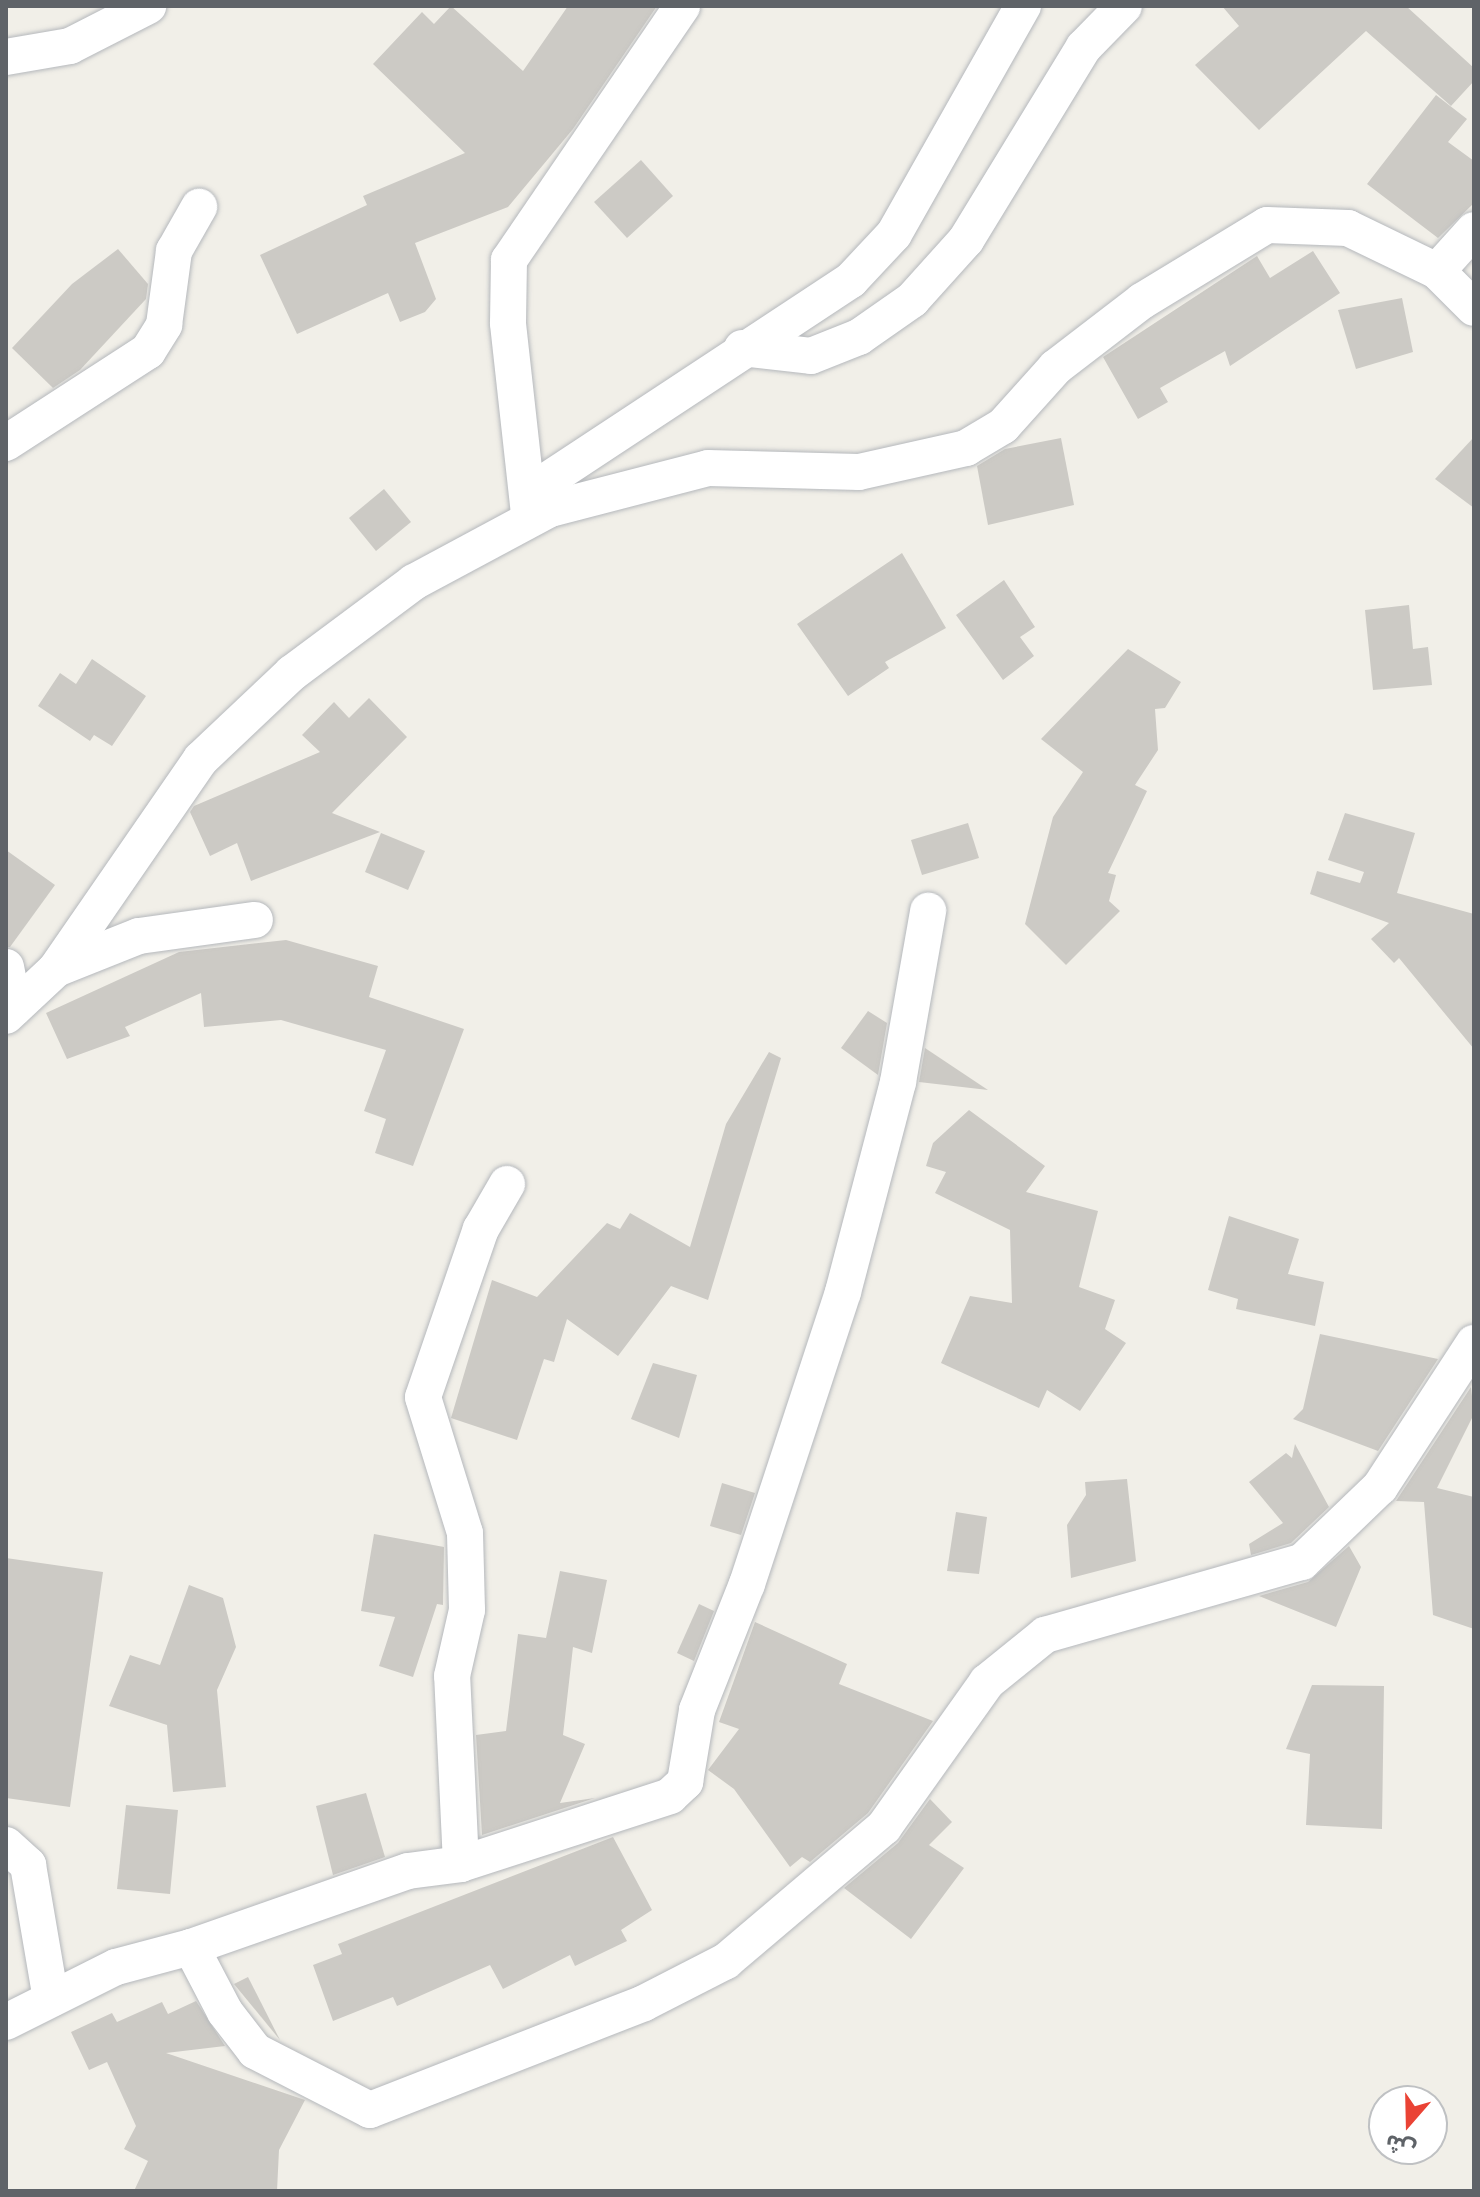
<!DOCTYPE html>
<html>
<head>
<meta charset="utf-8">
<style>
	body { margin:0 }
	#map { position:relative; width:1480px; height:2197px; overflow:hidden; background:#f1efe8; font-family:Montserrat,"Noto Sans Arabic",sans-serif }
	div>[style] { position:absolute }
	.building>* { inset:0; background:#cccac5 }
	.roads { filter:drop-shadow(0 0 2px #b5b8bc) drop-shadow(0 0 2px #b5b8bc) }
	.street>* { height:36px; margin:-18px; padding:0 18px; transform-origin:18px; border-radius:18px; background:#fff }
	span { translate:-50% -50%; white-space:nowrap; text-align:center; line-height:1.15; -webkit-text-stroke:6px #fff; paint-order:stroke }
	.frame { position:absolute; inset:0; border:8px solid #5f6368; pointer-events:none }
	.north { position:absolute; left:1368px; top:2085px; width:80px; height:80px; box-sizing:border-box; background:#fff; border:2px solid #bfc1c3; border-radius:50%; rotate:200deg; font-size:22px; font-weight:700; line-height:32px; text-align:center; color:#5f6368 }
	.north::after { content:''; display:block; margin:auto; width:28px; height:36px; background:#ea4335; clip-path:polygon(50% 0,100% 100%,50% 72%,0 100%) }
</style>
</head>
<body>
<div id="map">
	<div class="building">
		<div style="clip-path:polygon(451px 6px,523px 71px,568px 6px,657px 6px,573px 129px,508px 207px,415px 243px,436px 299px,425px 312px,400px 322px,388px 293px,297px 334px,260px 255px,367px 205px,363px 196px,465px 153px,373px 64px,422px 12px,434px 24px)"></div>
		<div style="clip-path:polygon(1222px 6px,1406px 6px,1474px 68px,1474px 81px,1451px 106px,1366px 31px,1259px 130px,1195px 65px,1239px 26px)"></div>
		<div style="clip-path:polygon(1436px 95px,1467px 119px,1448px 142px,1474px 161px,1474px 203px,1438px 238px,1367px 184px)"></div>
		<div style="clip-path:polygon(641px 160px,673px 196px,627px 238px,594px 202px)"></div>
		<div style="clip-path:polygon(118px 249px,148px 284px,146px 299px,80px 370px,53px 388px,12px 348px,72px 284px)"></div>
		<div style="clip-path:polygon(1313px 251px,1340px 293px,1230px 366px,1225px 351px,1160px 388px,1168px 402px,1138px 419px,1103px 357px,1257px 256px,1270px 278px)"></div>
		<div style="clip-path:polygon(1402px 298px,1413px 352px,1356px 369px,1338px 310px)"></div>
		<div style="clip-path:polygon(1474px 437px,1474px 508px,1435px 479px)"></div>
		<div style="clip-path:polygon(1061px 438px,1074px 505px,988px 525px,977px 466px,1005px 449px)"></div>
		<div style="clip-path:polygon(384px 489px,411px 522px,376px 551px,349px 518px)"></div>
		<div style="clip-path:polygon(902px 553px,946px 628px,885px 662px,889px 668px,848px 696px,797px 624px)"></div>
		<div style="clip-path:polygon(1004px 580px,1035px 627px,1020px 637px,1034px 656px,1003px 680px,956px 615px)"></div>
		<div style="clip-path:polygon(1409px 605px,1413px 649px,1428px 647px,1432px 685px,1373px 690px,1365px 610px)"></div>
		<div style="clip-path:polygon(1128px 649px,1181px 682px,1165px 708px,1155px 709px,1158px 750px,1135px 785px,1147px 791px,1108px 873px,1116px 875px,1109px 901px,1120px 911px,1066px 965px,1025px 924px,1053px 817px,1083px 772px,1041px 739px)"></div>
		<div style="clip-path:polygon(92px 659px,146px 696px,112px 746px,94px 735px,90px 741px,38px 706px,60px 673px,76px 684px)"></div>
		<div style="clip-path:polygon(369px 698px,407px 737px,332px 813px,380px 832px,251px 881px,237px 843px,210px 856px,190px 812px,194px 806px,320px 752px,302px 735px,334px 702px,349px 718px)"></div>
		<div style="clip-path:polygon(1345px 813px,1415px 833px,1397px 893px,1474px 914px,1474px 1049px,1399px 958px,1394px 963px,1371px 939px,1389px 923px,1310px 894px,1317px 871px,1360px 883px,1364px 872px,1328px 860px)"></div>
		<div style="clip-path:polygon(968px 823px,979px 858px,922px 875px,911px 840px)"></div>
		<div style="clip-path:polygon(381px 833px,425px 851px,408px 890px,365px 872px)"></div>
		<div style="clip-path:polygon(6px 850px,55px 885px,10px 947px,6px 947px)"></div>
		<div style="clip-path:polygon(286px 940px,378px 966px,369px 997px,464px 1029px,413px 1166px,375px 1153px,386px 1119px,364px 1111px,386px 1050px,281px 1020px,204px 1027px,201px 993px,125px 1027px,130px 1036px,67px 1059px,46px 1013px,179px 952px)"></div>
		<div style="clip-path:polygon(868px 1011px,887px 1023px,878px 1075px,841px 1048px)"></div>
		<div style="clip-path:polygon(925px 1048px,988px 1090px,919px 1082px)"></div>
		<div style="clip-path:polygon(769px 1052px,781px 1058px,708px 1300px,671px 1286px,618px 1356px,567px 1319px,554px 1362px,544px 1359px,517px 1440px,451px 1418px,492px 1280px,537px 1297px,607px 1223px,620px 1229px,630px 1213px,690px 1247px,726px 1124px)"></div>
		<div style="clip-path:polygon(969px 1110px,1045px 1166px,1026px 1192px,1098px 1211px,1079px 1287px,1115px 1300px,1105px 1329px,1126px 1343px,1080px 1411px,1047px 1390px,1039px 1408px,941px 1363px,970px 1296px,1012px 1303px,1010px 1230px,935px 1193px,946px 1172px,926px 1166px,933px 1143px)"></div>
		<div style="clip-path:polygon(1229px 1216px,1299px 1239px,1288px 1274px,1324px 1282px,1315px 1326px,1236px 1309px,1238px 1299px,1208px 1290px)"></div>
		<div style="clip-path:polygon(1320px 1334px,1438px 1359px,1378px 1451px,1293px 1419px,1303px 1409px)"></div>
		<div style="clip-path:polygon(653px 1363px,697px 1375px,679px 1438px,631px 1419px)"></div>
		<div style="clip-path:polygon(1471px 1387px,1474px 1414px,1437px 1488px,1474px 1497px,1474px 1629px,1433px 1615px,1424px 1502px,1396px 1501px)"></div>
		<div style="clip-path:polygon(1295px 1444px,1329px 1507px,1291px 1543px,1251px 1555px,1249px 1544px,1283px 1523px,1249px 1482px,1286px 1453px,1292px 1458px)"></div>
		<div style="clip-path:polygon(1127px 1479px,1136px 1561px,1071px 1578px,1067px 1525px,1086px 1495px,1085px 1482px)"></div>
		<div style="clip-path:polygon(722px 1483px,755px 1493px,741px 1535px,710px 1526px)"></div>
		<div style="clip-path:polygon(956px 1512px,987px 1517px,979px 1574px,947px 1571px)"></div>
		<div style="clip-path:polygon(374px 1534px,444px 1547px,443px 1605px,437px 1604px,413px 1677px,379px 1666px,395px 1617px,361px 1611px)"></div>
		<div style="clip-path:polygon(1349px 1546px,1361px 1567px,1336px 1627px,1259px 1596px,1308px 1582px)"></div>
		<div style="clip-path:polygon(6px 1558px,103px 1572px,70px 1807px,6px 1798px)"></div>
		<div style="clip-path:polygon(560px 1571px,607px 1580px,592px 1653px,573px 1647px,563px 1735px,585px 1744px,560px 1803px,595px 1798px,482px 1835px,476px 1735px,506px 1731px,518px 1634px,546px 1638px)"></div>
		<div style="clip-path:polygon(189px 1585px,223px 1598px,236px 1647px,217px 1690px,226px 1787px,173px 1792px,167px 1725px,109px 1706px,130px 1655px,160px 1665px)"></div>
		<div style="clip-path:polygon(699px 1604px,714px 1611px,694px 1661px,677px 1653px)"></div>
		<div style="clip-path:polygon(755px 1622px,847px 1664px,839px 1684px,933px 1721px,868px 1813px,810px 1862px,802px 1857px,790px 1867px,734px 1789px,708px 1770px,739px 1729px,719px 1722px)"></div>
		<div style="clip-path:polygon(1312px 1685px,1384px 1686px,1382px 1829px,1306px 1825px,1310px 1754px,1286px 1749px)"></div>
		<div style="clip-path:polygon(366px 1793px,385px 1857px,333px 1875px,316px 1806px)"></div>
		<div style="clip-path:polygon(930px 1799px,952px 1822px,929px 1845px,964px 1868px,911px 1939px,844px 1888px,898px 1843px)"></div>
		<div style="clip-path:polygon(126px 1805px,178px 1810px,170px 1894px,117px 1889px)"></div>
		<div style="clip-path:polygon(613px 1837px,652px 1910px,621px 1930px,627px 1941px,575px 1966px,570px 1955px,503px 1989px,490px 1965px,397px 2006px,393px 1997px,333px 2021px,313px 1965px,342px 1954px,338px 1944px)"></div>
		<div style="clip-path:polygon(248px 1977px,280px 2040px,234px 1984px)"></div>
		<div style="clip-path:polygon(196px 2001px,225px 2046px,166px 2053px,305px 2100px,279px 2150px,277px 2191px,134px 2191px,148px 2161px,124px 2149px,136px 2126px,107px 2062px,89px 2070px,71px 2032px,112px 2013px,117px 2022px,162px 2002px,168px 2014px)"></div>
	</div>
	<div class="roads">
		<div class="street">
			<div style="left:6px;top:57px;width:65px;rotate:-9.8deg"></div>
			<div style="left:70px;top:46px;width:88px;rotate:-27.1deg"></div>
			<div style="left:1437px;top:271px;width:55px;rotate:-47.9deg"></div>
			<div style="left:742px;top:348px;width:69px;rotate:6.6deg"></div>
			<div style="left:811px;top:356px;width:52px;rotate:-21.6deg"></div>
			<div style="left:859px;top:337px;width:65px;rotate:-34.9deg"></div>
			<div style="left:912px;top:300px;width:81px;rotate:-48deg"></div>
			<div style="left:966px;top:240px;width:226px;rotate:-58.6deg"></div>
			<div style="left:1084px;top:47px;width:57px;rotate:-45.7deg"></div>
			<div style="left:6px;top:443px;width:169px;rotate:-32.9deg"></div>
			<div style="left:148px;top:351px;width:31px;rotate:-58deg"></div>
			<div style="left:164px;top:325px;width:75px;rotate:-82.3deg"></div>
			<div style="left:174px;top:251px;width:51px;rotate:-60.4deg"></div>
			<div style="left:528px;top:493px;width:387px;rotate:-33.4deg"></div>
			<div style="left:851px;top:280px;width:63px;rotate:-46.9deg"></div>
			<div style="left:894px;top:234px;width:262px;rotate:-60.5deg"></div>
			<div style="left:529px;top:514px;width:192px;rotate:-96.3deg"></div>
			<div style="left:508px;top:323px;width:63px;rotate:-89.1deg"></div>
			<div style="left:509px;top:260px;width:307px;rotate:-55.7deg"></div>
			<div style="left:6px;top:967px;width:42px;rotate:79deg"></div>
			<div style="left:56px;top:969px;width:89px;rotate:-21.7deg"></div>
			<div style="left:139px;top:936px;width:117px;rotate:-7.9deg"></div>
			<div style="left:6px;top:1016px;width:69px;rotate:-43.2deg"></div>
			<div style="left:56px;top:969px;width:255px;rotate:-55.4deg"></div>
			<div style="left:201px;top:759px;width:125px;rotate:-43.4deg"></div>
			<div style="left:292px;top:673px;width:152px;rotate:-36.7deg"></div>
			<div style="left:414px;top:582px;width:154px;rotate:-28.2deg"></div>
			<div style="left:550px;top:509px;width:163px;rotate:-14.5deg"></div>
			<div style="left:708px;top:468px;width:151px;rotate:1.5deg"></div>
			<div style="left:859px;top:472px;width:110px;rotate:-12.6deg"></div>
			<div style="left:966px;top:448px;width:43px;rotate:-30.7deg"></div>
			<div style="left:1003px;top:426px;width:79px;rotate:-48.1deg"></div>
			<div style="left:1056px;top:367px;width:108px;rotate:-37.5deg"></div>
			<div style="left:1142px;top:301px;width:146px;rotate:-31.3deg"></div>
			<div style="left:1267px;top:225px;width:81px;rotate:2.1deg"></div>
			<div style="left:1348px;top:228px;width:99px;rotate:25.8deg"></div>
			<div style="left:1437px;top:271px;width:52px;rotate:45deg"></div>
			<div style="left:6px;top:1845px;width:30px;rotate:42deg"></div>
			<div style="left:28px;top:1865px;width:136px;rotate:80.3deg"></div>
			<div style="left:461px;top:1864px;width:188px;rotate:-92.7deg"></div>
			<div style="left:452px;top:1676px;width:68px;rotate:-77.2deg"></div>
			<div style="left:467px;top:1610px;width:77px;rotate:-91.5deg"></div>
			<div style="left:465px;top:1533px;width:142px;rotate:-107.2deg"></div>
			<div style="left:423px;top:1397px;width:178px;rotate:-71deg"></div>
			<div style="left:481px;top:1229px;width:52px;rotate:-60deg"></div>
			<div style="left:191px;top:1947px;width:230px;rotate:-19.3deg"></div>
			<div style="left:408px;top:1871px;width:53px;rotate:-7.5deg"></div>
			<div style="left:461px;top:1864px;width:220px;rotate:-18deg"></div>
			<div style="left:670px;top:1796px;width:21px;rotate:-43deg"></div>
			<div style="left:685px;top:1782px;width:73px;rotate:-80.5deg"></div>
			<div style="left:697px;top:1710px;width:136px;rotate:-68.4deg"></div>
			<div style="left:747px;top:1584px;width:307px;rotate:-71.8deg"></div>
			<div style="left:843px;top:1292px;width:217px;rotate:-75.3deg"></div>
			<div style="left:898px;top:1082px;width:174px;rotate:-80deg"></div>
			<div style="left:6px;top:2022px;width:123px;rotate:-26.6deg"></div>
			<div style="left:116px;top:1967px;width:78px;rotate:-14.9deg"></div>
			<div style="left:191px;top:1947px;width:73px;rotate:62.4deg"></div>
			<div style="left:225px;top:2012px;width:49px;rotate:52.4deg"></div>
			<div style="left:255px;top:2051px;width:129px;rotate:27.2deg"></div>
			<div style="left:370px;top:2110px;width:294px;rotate:-21.3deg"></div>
			<div style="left:644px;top:2003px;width:92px;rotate:-27.1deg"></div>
			<div style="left:726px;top:1961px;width:207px;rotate:-40.3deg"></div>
			<div style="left:884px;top:1827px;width:178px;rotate:-54.6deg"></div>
			<div style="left:987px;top:1682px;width:75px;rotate:-39deg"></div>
			<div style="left:1045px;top:1635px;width:267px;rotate:-15.9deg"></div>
			<div style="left:1302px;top:1562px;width:108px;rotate:-43.9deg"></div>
			<div style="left:1380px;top:1487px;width:172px;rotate:-56.9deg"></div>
		</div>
	</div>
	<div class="frame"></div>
	<div class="north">ش</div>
</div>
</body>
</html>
